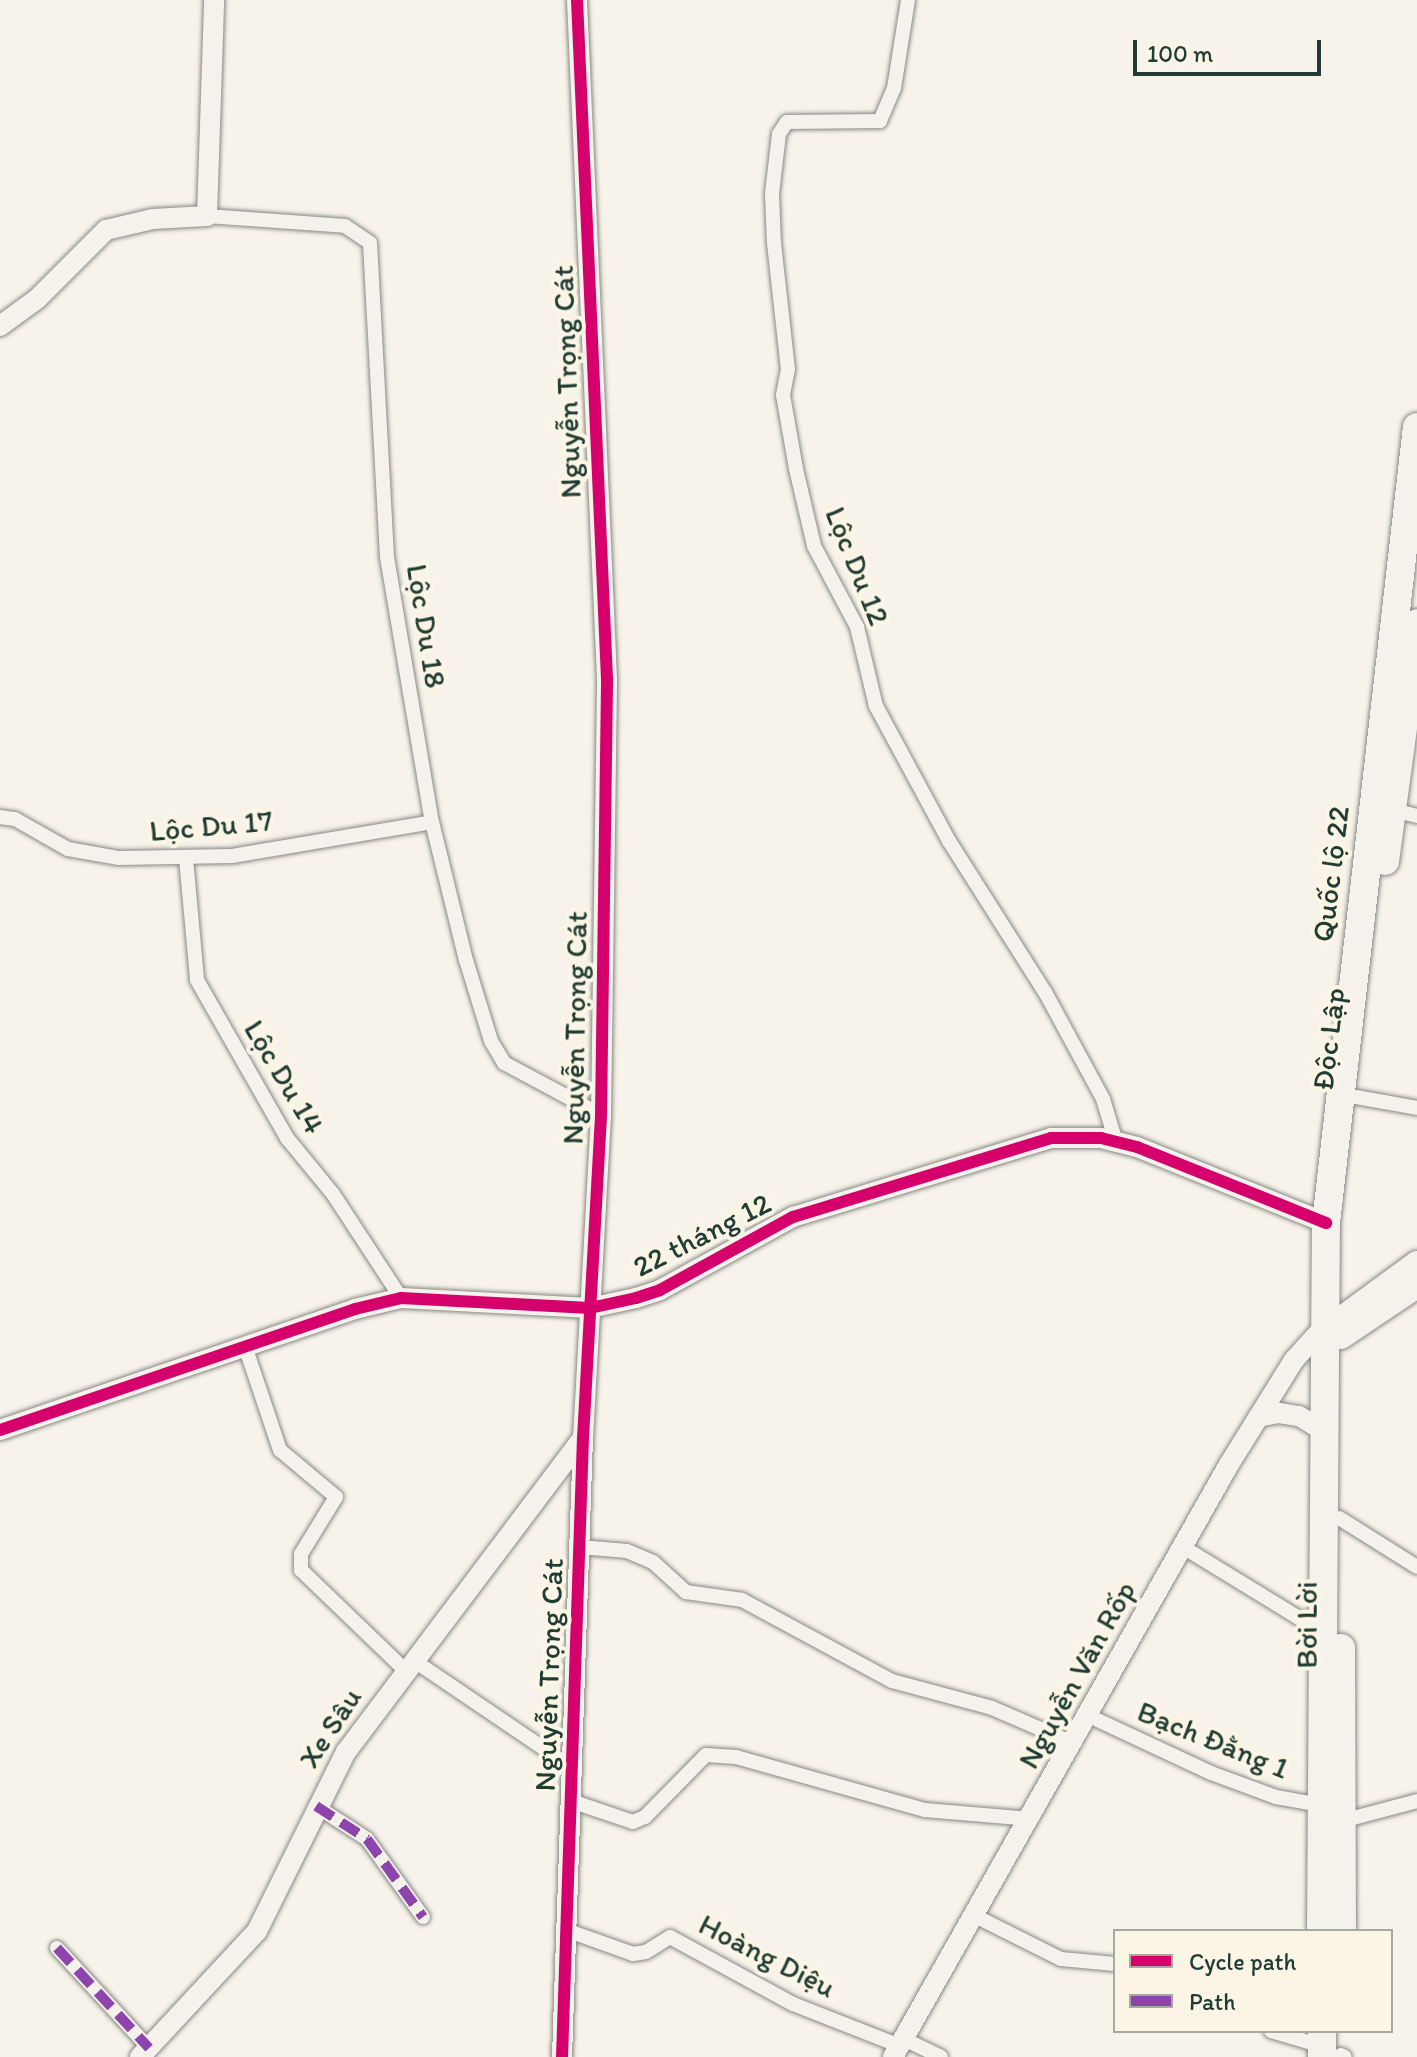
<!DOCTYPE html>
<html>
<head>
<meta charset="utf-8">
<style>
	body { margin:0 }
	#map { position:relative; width:1417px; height:2057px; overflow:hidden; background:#f7f3ea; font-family:Itim,sans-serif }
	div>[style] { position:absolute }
	.roads { filter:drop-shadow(0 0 2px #868984) drop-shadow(0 0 2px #868984) }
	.street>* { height:14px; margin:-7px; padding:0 7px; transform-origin:7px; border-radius:7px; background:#f5f2ec }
	.secondary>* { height:20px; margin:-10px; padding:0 10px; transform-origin:10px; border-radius:10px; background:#f5f2ec }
	.primary>* { height:24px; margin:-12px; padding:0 12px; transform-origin:12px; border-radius:12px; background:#f5f2ec }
	.highway>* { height:28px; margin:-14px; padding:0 14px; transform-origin:14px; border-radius:14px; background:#f5f2ec }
	.quiet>* { height:10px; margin-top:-5px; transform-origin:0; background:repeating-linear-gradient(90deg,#8e44ad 0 20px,transparent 0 30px) }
	.cycleway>* { height:12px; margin:-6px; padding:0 6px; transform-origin:6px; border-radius:6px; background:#d6006c }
	span { translate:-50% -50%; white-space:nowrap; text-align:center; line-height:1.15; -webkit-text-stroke:8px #fcf5e5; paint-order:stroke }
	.street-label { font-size:30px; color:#1f3d34 }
	.legend { position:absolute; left:1113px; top:1929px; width:280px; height:104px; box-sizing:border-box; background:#fcf5e5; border:2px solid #a4ab9e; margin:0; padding:10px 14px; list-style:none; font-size:24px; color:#1f3d34 }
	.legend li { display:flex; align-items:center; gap:16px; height:40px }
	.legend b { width:40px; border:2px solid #a4ab9e }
	.scale { position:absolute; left:1133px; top:40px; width:188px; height:36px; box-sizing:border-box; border:4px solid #1f3d34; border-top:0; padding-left:10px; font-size:24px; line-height:28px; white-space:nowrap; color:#1f3d34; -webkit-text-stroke:6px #fcf5e5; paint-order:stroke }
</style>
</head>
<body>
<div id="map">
	<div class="roads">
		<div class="street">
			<div style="left:908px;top:0;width:89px;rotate:99deg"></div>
			<div style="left:894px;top:88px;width:36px;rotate:113deg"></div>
			<div style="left:880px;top:121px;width:93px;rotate:179.4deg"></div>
			<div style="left:787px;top:122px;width:14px;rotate:124deg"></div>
			<div style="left:779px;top:134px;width:60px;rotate:96.7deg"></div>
			<div style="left:772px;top:194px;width:49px;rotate:87.7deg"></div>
			<div style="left:774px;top:243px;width:127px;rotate:83.7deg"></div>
			<div style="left:788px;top:369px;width:26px;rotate:101deg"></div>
			<div style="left:783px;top:395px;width:75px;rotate:80deg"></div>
			<div style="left:796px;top:469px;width:79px;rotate:76.8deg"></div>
			<div style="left:814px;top:546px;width:92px;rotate:62deg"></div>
			<div style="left:857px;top:627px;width:81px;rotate:76.5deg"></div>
			<div style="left:876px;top:706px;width:153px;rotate:61.6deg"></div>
			<div style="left:949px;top:841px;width:179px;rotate:57.6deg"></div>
			<div style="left:1045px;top:992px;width:122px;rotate:61.5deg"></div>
			<div style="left:1103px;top:1099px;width:45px;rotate:73.2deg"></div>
			<div style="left:207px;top:216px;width:138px;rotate:4.1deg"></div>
			<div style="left:345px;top:226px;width:30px;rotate:34deg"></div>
			<div style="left:370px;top:243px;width:314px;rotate:86.9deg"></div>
			<div style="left:387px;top:557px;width:269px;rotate:80.4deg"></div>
			<div style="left:432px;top:822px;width:142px;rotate:76.2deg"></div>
			<div style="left:466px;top:960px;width:85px;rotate:72.8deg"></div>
			<div style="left:491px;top:1041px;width:26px;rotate:59deg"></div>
			<div style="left:504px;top:1063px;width:110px;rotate:28.2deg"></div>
			<div style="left:1393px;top:810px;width:25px;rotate:14deg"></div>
			<div style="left:0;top:817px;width:15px;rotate:8deg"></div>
			<div style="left:15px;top:819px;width:61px;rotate:29.5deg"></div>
			<div style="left:68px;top:849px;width:52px;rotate:10deg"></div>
			<div style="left:119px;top:858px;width:113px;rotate:-1deg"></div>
			<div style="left:232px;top:856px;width:203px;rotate:-9.6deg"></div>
			<div style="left:186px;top:858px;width:122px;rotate:84.8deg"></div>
			<div style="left:197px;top:980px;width:182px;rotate:60.3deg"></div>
			<div style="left:287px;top:1138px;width:72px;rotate:50.6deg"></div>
			<div style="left:333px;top:1194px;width:124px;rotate:56.8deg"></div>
			<div style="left:1356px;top:1097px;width:62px;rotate:10.2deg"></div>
			<div style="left:246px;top:1349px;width:107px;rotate:71.4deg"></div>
			<div style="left:280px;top:1450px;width:73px;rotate:40deg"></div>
			<div style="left:336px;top:1497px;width:67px;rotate:121.6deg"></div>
			<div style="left:301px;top:1554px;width:16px;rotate:90deg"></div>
			<div style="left:301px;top:1570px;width:144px;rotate:43.9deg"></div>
			<div style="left:1339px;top:1518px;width:92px;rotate:32.1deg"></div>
			<div style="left:580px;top:1547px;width:47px;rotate:4.9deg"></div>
			<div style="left:627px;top:1551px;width:28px;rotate:23deg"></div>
			<div style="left:653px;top:1562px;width:45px;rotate:42.3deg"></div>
			<div style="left:686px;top:1592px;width:57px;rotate:8.1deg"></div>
			<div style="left:742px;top:1600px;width:170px;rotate:28.4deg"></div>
			<div style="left:892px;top:1681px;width:104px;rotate:15.1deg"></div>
			<div style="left:992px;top:1708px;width:88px;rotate:23.4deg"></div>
			<div style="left:1183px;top:1547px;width:136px;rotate:31.5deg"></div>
			<div style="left:1299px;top:1618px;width:23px;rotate:10deg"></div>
			<div style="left:413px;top:1660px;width:191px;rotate:34.1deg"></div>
			<div style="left:1089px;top:1716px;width:135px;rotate:25deg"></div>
			<div style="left:1211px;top:1773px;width:69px;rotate:20.3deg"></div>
			<div style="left:1276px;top:1797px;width:46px;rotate:10.1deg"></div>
			<div style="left:571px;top:1801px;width:65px;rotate:18.7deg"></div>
			<div style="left:633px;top:1822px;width:13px;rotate:-23deg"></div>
			<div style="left:645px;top:1817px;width:87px;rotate:-45.5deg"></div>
			<div style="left:706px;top:1755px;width:30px;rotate:4deg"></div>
			<div style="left:736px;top:1757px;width:196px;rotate:15.7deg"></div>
			<div style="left:925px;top:1810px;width:106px;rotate:4.9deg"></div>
			<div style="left:316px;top:1806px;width:61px;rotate:32.9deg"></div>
			<div style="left:367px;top:1839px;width:96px;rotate:54.3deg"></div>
			<div style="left:1342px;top:1821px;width:78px;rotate:-14.9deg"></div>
			<div style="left:975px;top:1916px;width:96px;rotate:26.6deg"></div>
			<div style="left:1061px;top:1959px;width:54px;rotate:5.3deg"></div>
			<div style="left:566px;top:1930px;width:71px;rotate:19.7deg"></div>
			<div style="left:633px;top:1954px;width:13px;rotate:-9deg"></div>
			<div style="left:646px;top:1952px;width:28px;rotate:-32deg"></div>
			<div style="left:670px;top:1937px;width:140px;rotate:28.6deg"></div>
			<div style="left:793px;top:2004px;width:115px;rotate:21.4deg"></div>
			<div style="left:57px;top:1948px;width:136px;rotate:47.4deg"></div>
			<div style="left:1271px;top:2031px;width:53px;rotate:16.4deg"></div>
			<div style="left:904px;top:2039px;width:41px;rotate:25.9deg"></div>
			<div style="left:1341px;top:2055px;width:4px;rotate:27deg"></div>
		</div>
		<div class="secondary">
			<div style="left:0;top:326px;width:46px;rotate:-36.1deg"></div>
			<div style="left:37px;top:299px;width:98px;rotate:-45deg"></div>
			<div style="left:106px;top:230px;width:48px;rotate:-13.2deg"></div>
			<div style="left:153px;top:219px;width:54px;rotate:-3.2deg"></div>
			<div style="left:207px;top:216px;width:216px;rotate:-88.1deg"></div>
			<div style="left:1258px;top:1417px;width:21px;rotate:-11deg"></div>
			<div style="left:1279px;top:1413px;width:20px;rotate:9deg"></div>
			<div style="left:1299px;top:1416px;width:27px;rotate:31deg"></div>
			<div style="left:0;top:1430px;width:375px;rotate:-18.8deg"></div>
			<div style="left:355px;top:1309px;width:47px;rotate:-13.4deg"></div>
			<div style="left:401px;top:1298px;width:189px;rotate:3deg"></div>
			<div style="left:590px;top:1308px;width:47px;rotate:-12.3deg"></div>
			<div style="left:636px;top:1298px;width:25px;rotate:-18deg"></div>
			<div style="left:660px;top:1290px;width:152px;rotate:-28.8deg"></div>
			<div style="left:793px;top:1217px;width:270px;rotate:-17deg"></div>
			<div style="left:1051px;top:1138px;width:50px"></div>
			<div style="left:1101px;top:1138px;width:37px;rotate:14deg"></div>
			<div style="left:1137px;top:1147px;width:204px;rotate:21.9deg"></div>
			<div style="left:140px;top:2057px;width:172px;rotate:-47.1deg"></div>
			<div style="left:257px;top:1931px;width:200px;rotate:-63.6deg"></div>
			<div style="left:346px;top:1752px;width:393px;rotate:-53deg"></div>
			<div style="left:562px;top:2057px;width:619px;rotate:-88.06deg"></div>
			<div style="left:583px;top:1438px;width:324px;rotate:-86.8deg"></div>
			<div style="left:601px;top:1115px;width:436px;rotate:-89.2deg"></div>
			<div style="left:607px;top:679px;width:680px;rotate:-92.53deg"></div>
			<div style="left:893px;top:2057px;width:679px;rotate:-60.45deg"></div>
			<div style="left:1228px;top:1466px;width:125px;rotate:-58.1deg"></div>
			<div style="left:1294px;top:1360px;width:42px;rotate:-47.9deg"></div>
		</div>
		<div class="primary">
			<div style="left:1342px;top:1318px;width:93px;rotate:-36.3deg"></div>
			<div style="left:1341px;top:1337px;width:92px;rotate:-33.9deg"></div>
		</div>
		<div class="highway">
			<div style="left:1385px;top:861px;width:240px;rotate:-82.3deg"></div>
			<div style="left:1341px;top:1648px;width:283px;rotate:89.8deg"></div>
			<div style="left:1321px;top:1931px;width:708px;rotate:-89.6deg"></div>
			<div style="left:1326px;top:1223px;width:801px;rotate:-83.48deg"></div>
			<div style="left:1322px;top:2057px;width:26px;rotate:-90deg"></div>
		</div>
	</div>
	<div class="quiet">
		<div style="left:316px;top:1806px;width:61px;rotate:32.9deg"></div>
		<div style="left:367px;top:1839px;width:96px;rotate:54.3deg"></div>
		<div style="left:57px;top:1948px;width:136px;rotate:47.4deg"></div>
	</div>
	<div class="cycleway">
		<div style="left:0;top:1430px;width:375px;rotate:-18.8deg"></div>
		<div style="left:355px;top:1309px;width:47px;rotate:-13.4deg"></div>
		<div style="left:401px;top:1298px;width:189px;rotate:3deg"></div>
		<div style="left:590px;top:1308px;width:47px;rotate:-12.3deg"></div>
		<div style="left:636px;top:1298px;width:25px;rotate:-18deg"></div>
		<div style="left:660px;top:1290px;width:152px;rotate:-28.8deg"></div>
		<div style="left:793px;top:1217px;width:270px;rotate:-17deg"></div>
		<div style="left:1051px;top:1138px;width:50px"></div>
		<div style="left:1101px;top:1138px;width:37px;rotate:14deg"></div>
		<div style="left:1137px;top:1147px;width:204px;rotate:21.9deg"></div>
		<div style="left:562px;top:2057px;width:619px;rotate:-88.06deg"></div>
		<div style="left:583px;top:1438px;width:324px;rotate:-86.8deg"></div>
		<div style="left:601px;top:1115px;width:436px;rotate:-89.2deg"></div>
		<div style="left:607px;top:679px;width:680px;rotate:-92.53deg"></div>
	</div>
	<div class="street-label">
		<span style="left:567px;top:382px;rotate:-92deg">Nguyễn Trọng Cát</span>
		<span style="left:857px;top:566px;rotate:68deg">Lộc Du 12</span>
		<span style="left:426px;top:626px;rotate:81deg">Lộc Du 18</span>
		<span style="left:211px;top:826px;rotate:-5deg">Lộc Du 17</span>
		<span style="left:1331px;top:874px;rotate:-83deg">Quốc lộ 22</span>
		<span style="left:575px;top:1028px;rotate:-89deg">Nguyễn Trọng Cát</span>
		<span style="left:1329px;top:1039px;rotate:-83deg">Độc Lập</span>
		<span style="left:284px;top:1077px;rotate:59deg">Lộc Du 14</span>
		<span style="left:702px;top:1235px;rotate:-27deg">22 tháng 12</span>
		<span style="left:1307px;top:1625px;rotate:-90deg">Bời Lời</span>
		<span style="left:549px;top:1675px;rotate:-88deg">Nguyễn Trọng Cát</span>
		<span style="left:1077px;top:1675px;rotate:-61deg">Nguyễn Văn Rốp</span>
		<span style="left:330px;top:1728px;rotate:-57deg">Xe Sâu</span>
		<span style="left:1213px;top:1740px;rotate:22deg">Bạch Đằng 1</span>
		<span style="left:767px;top:1956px;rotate:27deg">Hoàng Diệu</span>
	</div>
	<ul class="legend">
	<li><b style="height:10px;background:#d6006c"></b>Cycle path</li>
	<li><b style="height:10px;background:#8e44ad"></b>Path</li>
	</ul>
	<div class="scale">100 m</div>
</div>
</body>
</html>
